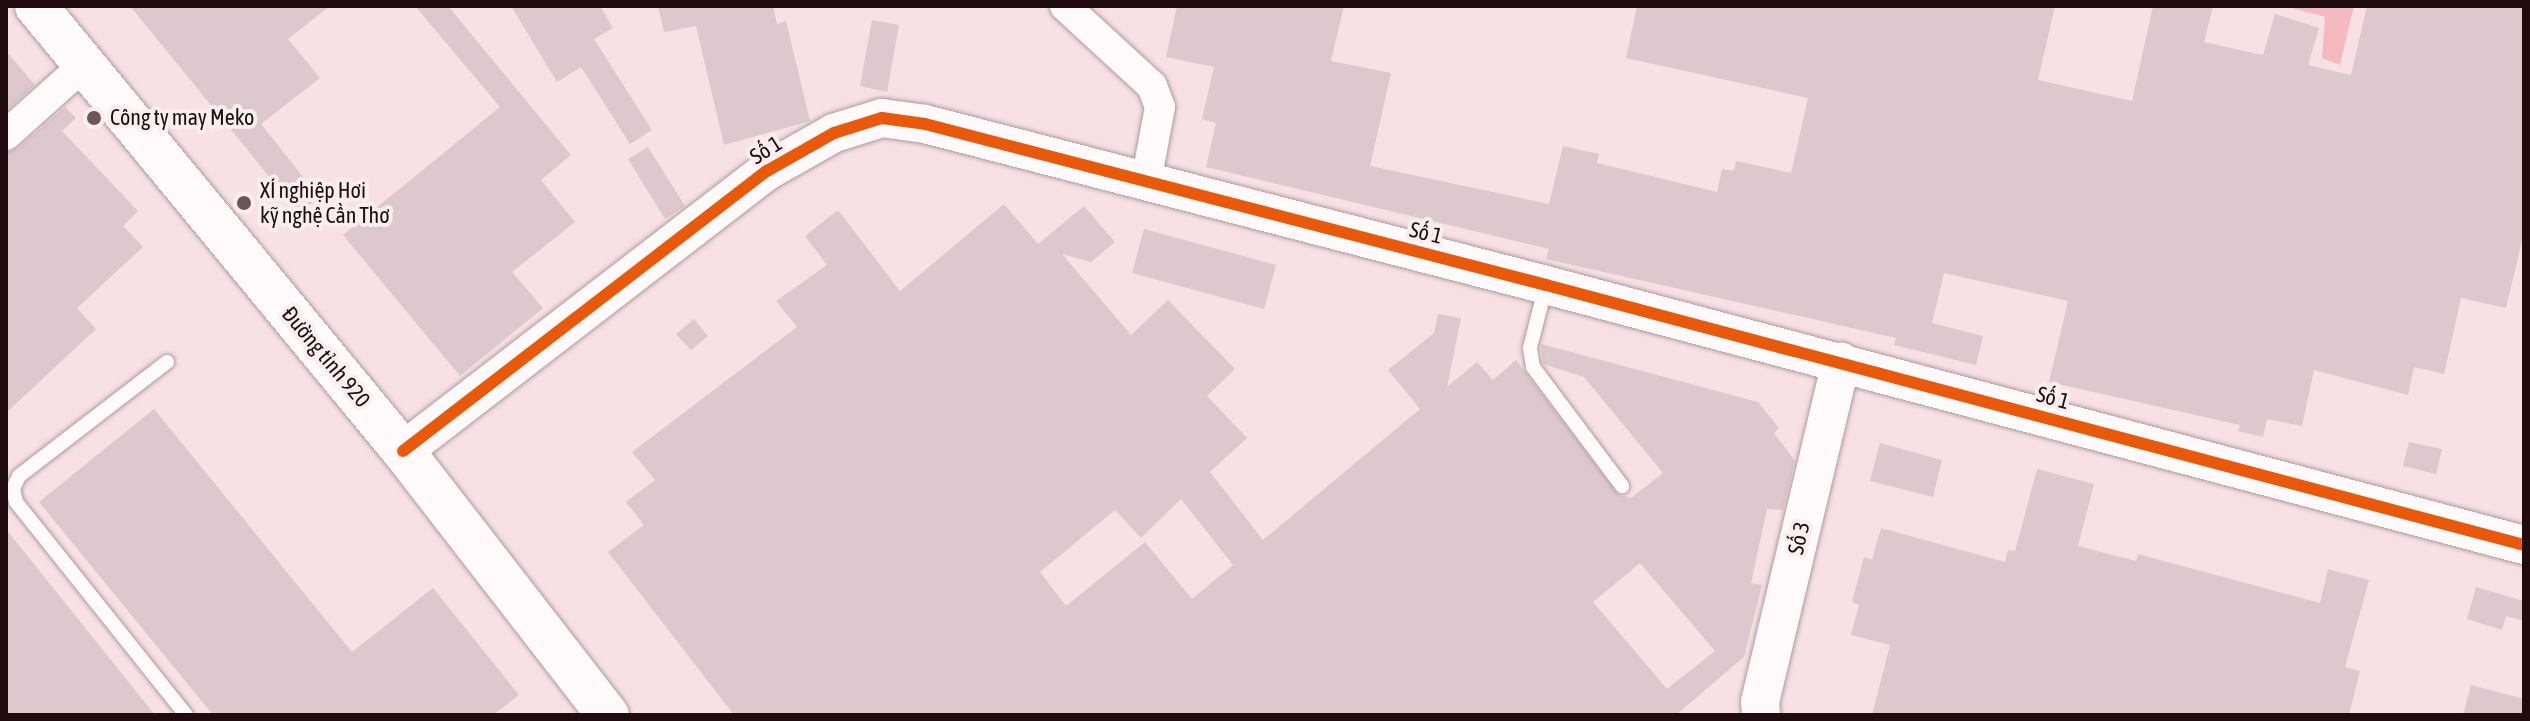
<!DOCTYPE html>
<html>
<head>
<meta charset="utf-8">
<style>
	body { margin:0 }
	#map { position:relative; width:2530px; height:721px; overflow:hidden; background:#f7e1e4; font-family:"Asap Condensed",sans-serif }
	div>[style] { position:absolute }
	.forest>* { inset:0; background:#f5b9c1 }
	.building>* { inset:0; background:#dcc8ce }
	.roads { filter:drop-shadow(0 0 2px #af9b9e) drop-shadow(0 0 2px #af9b9e) }
	.service>* { height:14px; margin:-7px; padding:0 7px; transform-origin:7px; border-radius:7px; background:#fefafb }
	.minor>* { height:30px; margin:-15px; padding:0 15px; transform-origin:15px; border-radius:15px; background:#fefafb }
	.tertiary>* { height:38px; margin:-19px; padding:0 19px; transform-origin:19px; border-radius:19px; background:#fefafb }
	.secondary>* { height:42px; margin:-21px; padding:0 21px; transform-origin:21px; border-radius:21px; background:#fefafb }
	.cycleway>* { height:12px; margin:-6px; padding:0 6px; transform-origin:6px; border-radius:6px; background:#e8590c }
	.dots>* { width:22px; height:22px; translate:-50% -50%; box-sizing:border-box; border:4px solid #faeeef; border-radius:50% }
	span { translate:-50% -50%; white-space:nowrap; text-align:center; line-height:1.15; -webkit-text-stroke:8px #faeeef; paint-order:stroke }
	.poi-label { font-size:22px; color:#200c0f }
	.left { translate:0 -50%; text-align:left }
	.street-label { font-size:22px; color:#200c0f }
	.frame { position:absolute; inset:0; border:8px solid #200c0f; pointer-events:none }
</style>
</head>
<body>
<div id="map">
	<div class="forest">
		<div style="clip-path:polygon(2284px 6px,2354px 6px,2340px 65px,2322px 58px,2325px 17px)"></div>
	</div>
	<div class="building">
		<div style="clip-path:polygon(130px 6px,330px 6px,288px 39px,320px 78px,261px 124px,319px 197px,299px 213px)"></div>
		<div style="clip-path:polygon(415px 6px,448px 6px,571px 155px,541px 180px,575px 222px,512px 272px,543px 308px,460px 376px,343px 235px,500px 107px)"></div>
		<div style="clip-path:polygon(511px 6px,600px 6px,613px 28px,594px 39px,652px 130px,630px 144px,581px 67px,557px 82px)"></div>
		<div style="clip-path:polygon(658px 6px,773px 6px,777px 24px,786px 21px,810px 121px,724px 145px,696px 26px,664px 32px)"></div>
		<div style="clip-path:polygon(1177px 6px,1344px 6px,1331px 61px,1391px 73px,1370px 166px,1549px 204px,1563px 146px,1599px 154px,1597px 163px,1717px 192px,1722px 169px,1734px 171px,1736px 161px,1791px 173px,1808px 98px,1626px 58px,1637px 6px,2055px 6px,2038px 80px,2132px 101px,2153px 6px,2213px 6px,2204px 42px,2263px 55px,2275px 14px,2319px 28px,2308px 65px,2351px 75px,2367px 6px,2524px 6px,2524px 232px,2506px 308px,2461px 298px,2444px 374px,2414px 367px,2408px 395px,2314px 370px,2302px 426px,2267px 419px,2263px 437px,2238px 431px,2240px 425px,2049px 382px,2068px 301px,1944px 273px,1932px 323px,1983px 336px,1976px 365px,1894px 345px,1896px 338px,1546px 259px,1549px 249px,1206px 167px,1216px 123px,1202px 119px,1214px 67px,1166px 57px)"></div>
		<div style="clip-path:polygon(872px 20px,899px 25px,887px 92px,860px 86px)"></div>
		<div style="clip-path:polygon(6px 51px,35px 85px,6px 111px)"></div>
		<div style="clip-path:polygon(65px 107px,76px 118px,62px 131px,138px 211px,123px 226px,143px 247px,77px 308px,96px 329px,6px 413px,6px 153px,18px 148px)"></div>
		<div style="clip-path:polygon(648px 147px,685px 206px,665px 219px,628px 159px)"></div>
		<div style="clip-path:polygon(evenodd,1004px 204px,1038px 244px,1084px 206px,1115px 242px,1091px 262px,1062px 254px,1131px 335px,1168px 300px,1235px 369px,1207px 396px,1247px 438px,1210px 472px,1263px 540px,1420px 409px,1388px 370px,1434px 333px,1438px 314px,1461px 318px,1447px 387px,1477px 362px,1493px 380px,1516px 360px,1619px 495px,1631px 498px,1663px 473px,1584px 377px,1543px 364px,1541px 344px,1758px 402px,1779px 428px,1774px 433px,1795px 461px,1783px 510px,1767px 509px,1751px 583px,1762px 585px,1744px 657px,1676px 715px,734px 715px,608px 552px,644px 525px,626px 502px,655px 480px,632px 452px,797px 327px,776px 301px,827px 265px,805px 236px,838px 210px,900px 291px,1004px 204px,1181px 499px,1233px 565px,1192px 599px,1145px 542px,1066px 606px,1040px 572px,1115px 510px,1141px 538px,1181px 499px,1004px 204px,1640px 563px,1715px 651px,1667px 689px,1593px 602px,1640px 563px)"></div>
		<div style="clip-path:polygon(1144px 229px,1276px 265px,1264px 309px,1132px 273px)"></div>
		<div style="clip-path:polygon(694px 319px,708px 336px,691px 350px,676px 334px)"></div>
		<div style="clip-path:polygon(154px 409px,352px 652px,433px 588px,519px 695px,493px 715px,213px 715px,39px 502px)"></div>
		<div style="clip-path:polygon(2409px 442px,2442px 449px,2436px 474px,2403px 466px)"></div>
		<div style="clip-path:polygon(1880px 443px,1942px 460px,1933px 497px,1870px 481px)"></div>
		<div style="clip-path:polygon(2037px 469px,2094px 484px,2078px 546px,2136px 561px,2138px 554px,2320px 603px,2328px 569px,2369px 580px,2345px 667px,2360px 671px,2349px 715px,1872px 715px,1890px 645px,1851px 635px,1859px 605px,1852px 602px,1864px 557px,1872px 560px,1881px 528px,2005px 562px,2008px 550px,2015px 551px)"></div>
		<div style="clip-path:polygon(6px 529px,155px 715px,6px 715px)"></div>
		<div style="clip-path:polygon(2476px 587px,2524px 601px,2524px 621px,2506px 616px,2502px 630px,2467px 619px)"></div>
		<div style="clip-path:polygon(2471px 685px,2524px 699px,2524px 715px,2463px 715px)"></div>
	</div>
	<div class="roads">
		<div class="service">
			<div style="left:1546px;top:285px;width:65px;rotate:104.3deg"></div>
			<div style="left:1530px;top:348px;width:19px;rotate:81deg"></div>
			<div style="left:1533px;top:367px;width:149px;rotate:53.2deg"></div>
			<div style="left:167px;top:362px;width:187px;rotate:142.4deg"></div>
			<div style="left:19px;top:476px;width:14px;rotate:115deg"></div>
			<div style="left:13px;top:489px;width:13px;rotate:77deg"></div>
			<div style="left:16px;top:502px;width:273px;rotate:51.4deg"></div>
		</div>
		<div class="minor">
			<div style="left:1065px;top:6px;width:118px;rotate:42.6deg"></div>
			<div style="left:1152px;top:86px;width:22px;rotate:69deg"></div>
			<div style="left:1160px;top:107px;width:76px;rotate:100.6deg"></div>
			<div style="left:6px;top:135px;width:105px;rotate:-41.9deg"></div>
		</div>
		<div class="tertiary">
			<div style="left:403px;top:451px;width:459px;rotate:-37.6deg"></div>
			<div style="left:767px;top:171px;width:77px;rotate:-29.6deg"></div>
			<div style="left:834px;top:133px;width:50px;rotate:-17.4deg"></div>
			<div style="left:882px;top:118px;width:43px;rotate:7.9deg"></div>
			<div style="left:925px;top:124px;width:642px;rotate:14.53deg"></div>
			<div style="left:1546px;top:285px;width:1012px;rotate:14.89deg"></div>
			<div style="left:1761px;top:715px;width:13px;rotate:-94deg"></div>
			<div style="left:1760px;top:702px;width:350px;rotate:-76.6deg"></div>
		</div>
		<div class="secondary">
			<div style="left:36px;top:6px;width:577px;rotate:50.49deg"></div>
			<div style="left:403px;top:451px;width:334px;rotate:52.2deg"></div>
		</div>
	</div>
	<div class="cycleway">
		<div style="left:403px;top:451px;width:459px;rotate:-37.6deg"></div>
		<div style="left:767px;top:171px;width:77px;rotate:-29.6deg"></div>
		<div style="left:834px;top:133px;width:50px;rotate:-17.4deg"></div>
		<div style="left:882px;top:118px;width:43px;rotate:7.9deg"></div>
		<div style="left:925px;top:124px;width:642px;rotate:14.53deg"></div>
		<div style="left:1546px;top:285px;width:1012px;rotate:14.89deg"></div>
	</div>
	<div class="dots">
		<div style="left:94px;top:118px;background:#6b575a"></div>
		<div style="left:244px;top:203px;background:#6b575a"></div>
	</div>
	<div class="poi-label">
		<span class="left" style="left:110px;top:118px">Công ty may Meko</span>
		<span class="left" style="left:260px;top:203px">XÍ nghiệp Hơi<br>kỹ nghệ Cần Thơ</span>
	</div>
	<div class="street-label">
		<span style="left:766px;top:150px;rotate:-32deg">Số 1</span>
		<span style="left:1426px;top:233px;rotate:14deg">Số 1</span>
		<span style="left:326px;top:357px;rotate:50deg">Đường tỉnh 920</span>
		<span style="left:2053px;top:398px;rotate:15deg">Số 1</span>
		<span style="left:1799px;top:538px;rotate:-77deg">Số 3</span>
	</div>
	<div class="frame"></div>
</div>
</body>
</html>
